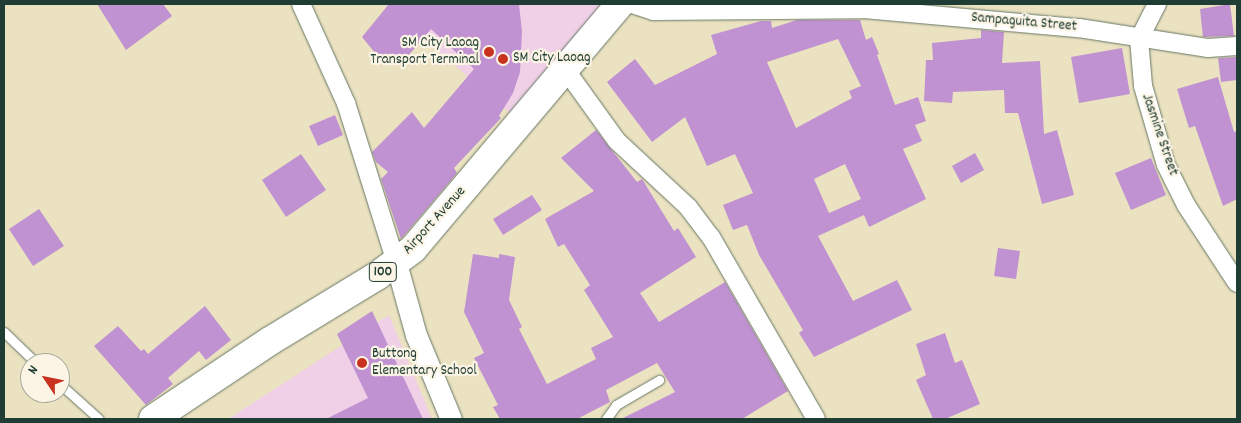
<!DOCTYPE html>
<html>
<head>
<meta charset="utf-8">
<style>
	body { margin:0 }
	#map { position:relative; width:1241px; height:423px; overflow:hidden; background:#ebe2c1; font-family:Dekko,sans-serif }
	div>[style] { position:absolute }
	.built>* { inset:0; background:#efd0e6 }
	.building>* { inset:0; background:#c092d1 }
	.roads { filter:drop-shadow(0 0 1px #667765) drop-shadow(0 0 1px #667765) }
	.service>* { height:9px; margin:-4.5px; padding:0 4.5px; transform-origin:4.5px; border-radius:4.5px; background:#fff }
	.minor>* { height:18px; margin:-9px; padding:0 9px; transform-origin:9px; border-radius:9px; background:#fff }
	.tertiary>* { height:21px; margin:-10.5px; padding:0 10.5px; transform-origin:10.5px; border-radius:10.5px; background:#fff }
	.primary>* { height:28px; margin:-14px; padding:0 14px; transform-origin:14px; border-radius:14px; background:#fff }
	.dots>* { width:14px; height:14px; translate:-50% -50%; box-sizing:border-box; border:2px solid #fcf5e5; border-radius:50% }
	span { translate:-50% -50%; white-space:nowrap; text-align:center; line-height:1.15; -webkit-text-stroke:4.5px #fcf5e5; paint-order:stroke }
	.shield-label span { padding:1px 4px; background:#fcf5e5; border:1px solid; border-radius:4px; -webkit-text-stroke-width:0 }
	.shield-label { font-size:14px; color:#1f3d34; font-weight:700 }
	.street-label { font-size:15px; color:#1f3d34 }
	.poi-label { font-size:15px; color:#1f3d34 }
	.right { translate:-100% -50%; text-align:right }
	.left { translate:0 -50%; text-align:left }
	.frame { position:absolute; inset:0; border:5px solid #1f3d34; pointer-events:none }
	.north { position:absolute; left:20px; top:353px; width:50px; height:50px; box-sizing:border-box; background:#fcf5e5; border:1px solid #a4ab9e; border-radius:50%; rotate:304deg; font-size:14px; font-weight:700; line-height:20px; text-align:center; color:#1f3d34 }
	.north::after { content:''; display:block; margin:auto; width:18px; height:22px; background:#c8321e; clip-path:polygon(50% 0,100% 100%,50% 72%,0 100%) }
</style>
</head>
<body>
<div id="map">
	<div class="built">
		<div style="clip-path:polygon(384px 4px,603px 4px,512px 115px)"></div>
		<div style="clip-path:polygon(389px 315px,432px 419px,228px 419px)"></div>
	</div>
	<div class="building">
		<div style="clip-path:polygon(97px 4px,163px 4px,172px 16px,126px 50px)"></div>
		<div style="clip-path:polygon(389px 4px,519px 4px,522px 32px,520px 72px,513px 93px,499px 116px,501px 118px,454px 168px,457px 173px,401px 239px,381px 179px,388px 172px,376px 162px,372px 152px,412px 112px,424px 128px,474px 69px,431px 29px,402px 63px,395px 54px,384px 64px,362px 37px)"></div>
		<div style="clip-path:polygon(1230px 4px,1234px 36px,1203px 37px,1200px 9px)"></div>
		<div style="clip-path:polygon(evenodd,797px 20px,860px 20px,866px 40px,872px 37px,879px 54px,877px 55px,895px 105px,918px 97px,926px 121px,915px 125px,922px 141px,903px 149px,926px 199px,869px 227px,864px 215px,818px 236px,853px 301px,897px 280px,912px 310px,814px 357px,799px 333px,803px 330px,759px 255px,747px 225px,733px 230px,723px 205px,753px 193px,735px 154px,707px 166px,685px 117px,652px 142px,607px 82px,635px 59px,655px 85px,717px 54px,711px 35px,761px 21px,771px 21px,772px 28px,797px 20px,838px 39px,861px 86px,849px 91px,852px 98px,796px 128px,767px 62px,838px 39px,797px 20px,845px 164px,861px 199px,829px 213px,814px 179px,845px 164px)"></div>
		<div style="clip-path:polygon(981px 30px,1004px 32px,1002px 63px,1040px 61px,1044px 134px,1057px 130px,1074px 195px,1042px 204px,1018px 113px,1005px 113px,1004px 90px,953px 92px,952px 103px,924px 101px,926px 60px,933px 60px,932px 43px,981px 38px)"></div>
		<div style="clip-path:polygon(1122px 48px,1130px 94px,1079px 103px,1071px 57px)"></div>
		<div style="clip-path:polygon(1237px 57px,1237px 80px,1221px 82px,1218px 58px)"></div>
		<div style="clip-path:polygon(1218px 77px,1234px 132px,1237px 131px,1237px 199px,1223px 206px,1195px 126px,1189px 128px,1177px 89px)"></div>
		<div style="clip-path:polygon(335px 115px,343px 135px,318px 146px,309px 126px)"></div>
		<div style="clip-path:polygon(596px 130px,637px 182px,642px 179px,674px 231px,678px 228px,696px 257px,640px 293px,659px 322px,725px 282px,788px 391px,742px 419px,621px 419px,675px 392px,657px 363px,606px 390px,610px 402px,577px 419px,500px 419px,493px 407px,498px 405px,474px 358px,484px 353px,464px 312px,473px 254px,499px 258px,499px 254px,515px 257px,509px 300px,522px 327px,519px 329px,547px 384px,596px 359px,591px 348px,613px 337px,584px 290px,590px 285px,564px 244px,558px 247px,545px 219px,594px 191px,561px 158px)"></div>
		<div style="clip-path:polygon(975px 153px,984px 170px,961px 183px,952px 166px)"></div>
		<div style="clip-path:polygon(301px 154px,326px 190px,286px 217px,262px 180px)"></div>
		<div style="clip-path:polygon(1151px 158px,1166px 195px,1131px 210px,1115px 173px)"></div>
		<div style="clip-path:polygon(532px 195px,542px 210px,503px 235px,493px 219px)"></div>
		<div style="clip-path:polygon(39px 209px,64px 246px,33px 266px,9px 229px)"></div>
		<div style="clip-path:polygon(998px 248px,1020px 251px,1016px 279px,994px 276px)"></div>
		<div style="clip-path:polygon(205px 306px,231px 340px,206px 360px,199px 351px,168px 378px,173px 384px,146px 405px,94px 346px,118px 326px,141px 351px,144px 349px,148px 354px)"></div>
		<div style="clip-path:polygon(372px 311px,423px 419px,326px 419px,368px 398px,337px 334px)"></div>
		<div style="clip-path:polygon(945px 333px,955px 363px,962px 360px,980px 404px,945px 419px,933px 419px,916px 380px,926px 375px,916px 344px)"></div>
	</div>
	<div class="roads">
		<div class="service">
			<div style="left:4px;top:332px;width:45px;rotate:44.1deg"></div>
			<div style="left:60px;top:384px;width:52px;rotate:41.9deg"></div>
			<div style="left:606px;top:419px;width:17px;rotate:-54deg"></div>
			<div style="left:616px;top:405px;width:50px;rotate:-30.2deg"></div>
		</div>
		<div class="minor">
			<div style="left:301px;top:4px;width:109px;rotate:65.6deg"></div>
			<div style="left:346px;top:103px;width:168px;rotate:72.6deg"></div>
			<div style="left:632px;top:4px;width:23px;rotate:18deg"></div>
			<div style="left:654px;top:11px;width:210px;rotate:-0.5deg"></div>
			<div style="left:864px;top:9px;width:216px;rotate:5.1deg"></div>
			<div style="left:1079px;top:28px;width:131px;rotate:8.8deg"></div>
			<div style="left:1208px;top:48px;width:29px;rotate:-4deg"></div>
			<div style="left:1157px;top:4px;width:39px;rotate:117deg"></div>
			<div style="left:1139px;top:39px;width:47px;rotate:85.1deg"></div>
			<div style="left:1143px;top:86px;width:82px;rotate:73.8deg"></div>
			<div style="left:1166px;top:165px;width:45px;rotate:63.4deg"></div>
			<div style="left:1186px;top:205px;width:93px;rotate:56.8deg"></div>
			<div style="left:565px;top:69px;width:89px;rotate:54.2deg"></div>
			<div style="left:617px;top:141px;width:97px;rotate:42.9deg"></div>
			<div style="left:688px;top:207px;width:38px;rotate:53deg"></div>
			<div style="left:711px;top:237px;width:210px;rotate:60deg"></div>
		</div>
		<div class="tertiary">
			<div style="left:396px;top:263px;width:75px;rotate:74.5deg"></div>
			<div style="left:416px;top:335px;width:91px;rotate:67.4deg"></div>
		</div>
		<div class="primary">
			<div style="left:153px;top:419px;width:141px;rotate:-33.7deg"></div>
			<div style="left:270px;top:341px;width:125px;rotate:-31.3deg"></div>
			<div style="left:377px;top:276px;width:45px;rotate:-36.9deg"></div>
			<div style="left:413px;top:249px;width:321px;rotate:-49.8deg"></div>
		</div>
	</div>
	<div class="dots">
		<div style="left:489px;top:52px;background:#c8321e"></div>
		<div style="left:503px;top:59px;background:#c8321e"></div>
		<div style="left:362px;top:363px;background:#c8321e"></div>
	</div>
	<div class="shield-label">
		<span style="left:383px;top:272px">100</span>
	</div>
	<div class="street-label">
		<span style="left:1024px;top:23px;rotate:5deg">Sampaguita Street</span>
		<span style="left:1159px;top:135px;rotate:71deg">Jasmine Street</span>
		<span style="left:435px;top:221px;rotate:-48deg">Airport Avenue</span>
	</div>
	<div class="poi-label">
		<span class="right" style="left:479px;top:52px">SM City Laoag<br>Transport Terminal</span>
		<span class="left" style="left:513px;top:59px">SM City Laoag</span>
		<span class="left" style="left:372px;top:363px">Buttong<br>Elementary School</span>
	</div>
	<div class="frame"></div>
	<div class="north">N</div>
</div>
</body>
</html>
